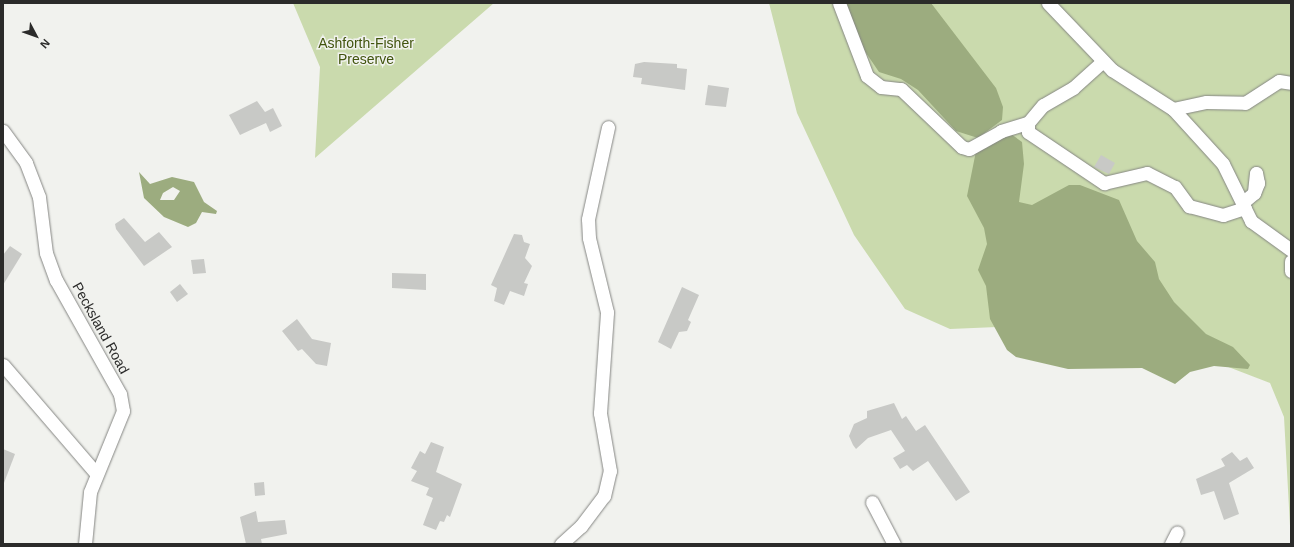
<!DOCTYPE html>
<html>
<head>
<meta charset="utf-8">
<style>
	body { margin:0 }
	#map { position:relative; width:1294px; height:547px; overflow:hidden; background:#f1f2ee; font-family:Arial,sans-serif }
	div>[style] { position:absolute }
	.green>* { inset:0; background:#cadaad }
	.water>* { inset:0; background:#9cac7f }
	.building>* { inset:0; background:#c8c9c6 }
	.roads { filter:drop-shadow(0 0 1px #858683) drop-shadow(0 0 1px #858683) }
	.minor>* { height:13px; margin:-6.5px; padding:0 6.5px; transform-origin:6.5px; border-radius:6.5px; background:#fff }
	span { translate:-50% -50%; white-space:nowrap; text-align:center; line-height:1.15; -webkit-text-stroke:3px #f1f2ee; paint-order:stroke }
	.park-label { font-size:14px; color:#41540d }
	.street-label { font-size:14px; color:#2b2b2a }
	.frame { position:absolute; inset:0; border:4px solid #2b2b2a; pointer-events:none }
	.north { position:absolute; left:16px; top:16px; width:40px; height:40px; -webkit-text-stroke:3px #f1f2ee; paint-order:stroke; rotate:131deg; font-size:11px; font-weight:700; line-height:16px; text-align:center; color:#2b2b2a }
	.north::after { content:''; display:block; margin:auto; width:14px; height:18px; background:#2b2b2a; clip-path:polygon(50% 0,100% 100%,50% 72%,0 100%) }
</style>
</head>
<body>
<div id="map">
	<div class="green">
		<div style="clip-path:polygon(293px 3px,494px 3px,315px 158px,320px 67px)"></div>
		<div style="clip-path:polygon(769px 3px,1291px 3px,1291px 544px,1284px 417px,1270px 383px,1192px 353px,997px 327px,950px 329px,905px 309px,854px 235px,797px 113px)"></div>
	</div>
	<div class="water">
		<div style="clip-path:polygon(844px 3px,931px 3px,996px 88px,1003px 107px,1002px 120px,978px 138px,956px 131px,918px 90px,901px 79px,879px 72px,862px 47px)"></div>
		<div style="clip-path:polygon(1011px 134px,1022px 142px,1024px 164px,1019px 202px,1032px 205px,1069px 185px,1080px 185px,1119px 200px,1137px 241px,1155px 262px,1159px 279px,1174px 302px,1206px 334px,1233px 347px,1250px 365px,1248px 369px,1214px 366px,1190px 372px,1175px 384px,1142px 368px,1068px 369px,1016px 357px,1007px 350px,990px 319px,986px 286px,978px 270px,987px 244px,984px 228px,967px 196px,976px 151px,990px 140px)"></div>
		<div style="clip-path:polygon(evenodd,139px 172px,150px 184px,172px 177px,194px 182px,204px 202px,217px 211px,216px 214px,202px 212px,196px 223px,188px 227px,164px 217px,144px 198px,139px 172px,173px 187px,180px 191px,174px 200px,160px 200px,163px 193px,173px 187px)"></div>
	</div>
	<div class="building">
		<div style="clip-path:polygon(644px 62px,677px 64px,677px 68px,687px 69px,685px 90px,641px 84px,642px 78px,633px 77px,635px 64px)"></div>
		<div style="clip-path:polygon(708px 85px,729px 88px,726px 107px,705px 105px)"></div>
		<div style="clip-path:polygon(257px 101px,265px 112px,273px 108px,282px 126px,270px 132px,266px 123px,240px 135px,229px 115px)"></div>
		<div style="clip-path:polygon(1101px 155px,1115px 163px,1109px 174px,1094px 167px)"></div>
		<div style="clip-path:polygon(124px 218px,145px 242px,159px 232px,172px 247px,144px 266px,116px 229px,115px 224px)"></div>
		<div style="clip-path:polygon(514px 234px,522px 235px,524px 242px,530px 244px,525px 258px,532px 266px,524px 283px,528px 284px,524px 296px,510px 291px,504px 305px,494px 301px,497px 288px,491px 285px)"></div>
		<div style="clip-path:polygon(10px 246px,22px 254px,3px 285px,3px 255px)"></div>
		<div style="clip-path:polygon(204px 259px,206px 273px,193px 274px,191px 260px)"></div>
		<div style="clip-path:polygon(392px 273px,426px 274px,426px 290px,392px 288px)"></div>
		<div style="clip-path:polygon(180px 284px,188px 294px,177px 302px,170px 292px)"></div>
		<div style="clip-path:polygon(682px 287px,699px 295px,688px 320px,691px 322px,687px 331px,679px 332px,671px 349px,658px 342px)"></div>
		<div style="clip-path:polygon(297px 319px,312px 339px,331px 343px,327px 366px,316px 364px,302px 349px,298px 351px,282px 331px)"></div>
		<div style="clip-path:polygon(894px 403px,902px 419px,906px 416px,916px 431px,925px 425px,970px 492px,956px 501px,928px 461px,913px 471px,907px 465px,900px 469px,893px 458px,905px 451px,891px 430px,868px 438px,856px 449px,853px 445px,849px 436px,854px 424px,867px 418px,867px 411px)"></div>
		<div style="clip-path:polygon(431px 442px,444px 447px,436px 472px,462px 484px,450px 517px,447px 515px,444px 522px,440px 521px,436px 530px,423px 525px,433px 498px,426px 495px,429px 488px,411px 481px,417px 471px,411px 468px,420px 451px,425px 454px)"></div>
		<div style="clip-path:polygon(3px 449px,15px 454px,4px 483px,3px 483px)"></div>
		<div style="clip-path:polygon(1232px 452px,1240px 461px,1247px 457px,1254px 468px,1229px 483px,1239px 514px,1224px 520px,1214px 491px,1201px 495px,1196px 479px,1225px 466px,1221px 459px)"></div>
		<div style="clip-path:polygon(264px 482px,265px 495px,255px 496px,254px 483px)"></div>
		<div style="clip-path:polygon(256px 511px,258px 522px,285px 520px,287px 534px,261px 539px,262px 544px,246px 544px,240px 517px)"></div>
	</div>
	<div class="roads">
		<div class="minor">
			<div style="left:839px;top:3px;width:78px;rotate:69deg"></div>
			<div style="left:867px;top:76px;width:18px;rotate:38deg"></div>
			<div style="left:881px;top:87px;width:20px;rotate:6deg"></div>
			<div style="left:901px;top:89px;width:84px;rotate:43.6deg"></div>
			<div style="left:962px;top:147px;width:7px;rotate:16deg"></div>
			<div style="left:969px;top:149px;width:37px;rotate:-29deg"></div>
			<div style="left:1001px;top:131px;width:28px;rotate:-17deg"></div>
			<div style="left:1048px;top:3px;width:93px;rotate:46.3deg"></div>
			<div style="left:1112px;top:70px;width:72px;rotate:32.6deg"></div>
			<div style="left:1173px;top:109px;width:34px;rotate:-12deg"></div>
			<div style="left:1206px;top:102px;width:39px;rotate:1deg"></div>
			<div style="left:1245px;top:103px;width:40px;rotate:-32.9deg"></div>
			<div style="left:1279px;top:81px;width:12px;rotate:9deg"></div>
			<div style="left:1103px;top:61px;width:40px;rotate:138deg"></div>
			<div style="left:1073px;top:88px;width:34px;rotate:150deg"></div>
			<div style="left:1043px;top:105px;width:23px;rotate:130deg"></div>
			<div style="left:1028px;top:123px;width:9px;rotate:90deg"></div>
			<div style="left:1028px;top:132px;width:92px;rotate:33.9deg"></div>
			<div style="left:1104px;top:183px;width:44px;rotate:-13.1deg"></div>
			<div style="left:1147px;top:173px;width:31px;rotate:27deg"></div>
			<div style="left:1175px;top:187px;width:24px;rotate:54deg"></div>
			<div style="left:1189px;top:206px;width:35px;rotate:15deg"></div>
			<div style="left:1223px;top:215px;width:23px;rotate:-18deg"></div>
			<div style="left:1173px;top:109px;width:74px;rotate:47.7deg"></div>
			<div style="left:1223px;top:164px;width:64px;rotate:63.8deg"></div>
			<div style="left:1251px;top:221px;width:49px;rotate:35.9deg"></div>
			<div style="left:3px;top:131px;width:39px;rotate:54deg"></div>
			<div style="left:26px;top:163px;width:36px;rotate:69deg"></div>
			<div style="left:39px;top:197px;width:56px;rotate:82.9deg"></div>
			<div style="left:46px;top:253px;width:29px;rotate:70deg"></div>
			<div style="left:56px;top:280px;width:131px;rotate:60.7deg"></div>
			<div style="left:120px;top:394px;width:17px;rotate:80deg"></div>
			<div style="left:123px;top:411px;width:87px;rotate:112.2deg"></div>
			<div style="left:90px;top:492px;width:52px;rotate:95.5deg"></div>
			<div style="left:1242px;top:203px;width:16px;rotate:-40deg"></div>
			<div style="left:1254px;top:193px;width:11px;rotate:-68deg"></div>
			<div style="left:1258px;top:183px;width:10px;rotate:-101deg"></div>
			<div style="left:1256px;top:173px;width:20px;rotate:96deg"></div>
			<div style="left:1291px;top:261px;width:10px;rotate:90deg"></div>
			<div style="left:3px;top:365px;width:143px;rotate:49.3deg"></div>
			<div style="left:872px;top:502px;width:47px;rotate:62.4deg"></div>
			<div style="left:561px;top:544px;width:27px;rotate:-42deg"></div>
			<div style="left:581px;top:526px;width:38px;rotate:-53deg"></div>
			<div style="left:604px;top:496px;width:26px;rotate:-77deg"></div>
			<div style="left:610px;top:471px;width:59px;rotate:-99.8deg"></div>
			<div style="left:600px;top:413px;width:101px;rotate:-86deg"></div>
			<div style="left:607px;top:312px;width:76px;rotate:-103.7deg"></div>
			<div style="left:589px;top:238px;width:19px;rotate:-93deg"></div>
			<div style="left:588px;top:219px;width:94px;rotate:-77.7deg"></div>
			<div style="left:1171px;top:544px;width:13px;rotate:-63deg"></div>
		</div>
	</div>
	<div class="park-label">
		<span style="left:366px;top:51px">Ashforth-Fisher<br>Preserve</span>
	</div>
	<div class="street-label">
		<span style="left:101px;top:328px;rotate:61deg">Pecksland Road</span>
	</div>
	<div class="frame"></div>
	<div class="north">N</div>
</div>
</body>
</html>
